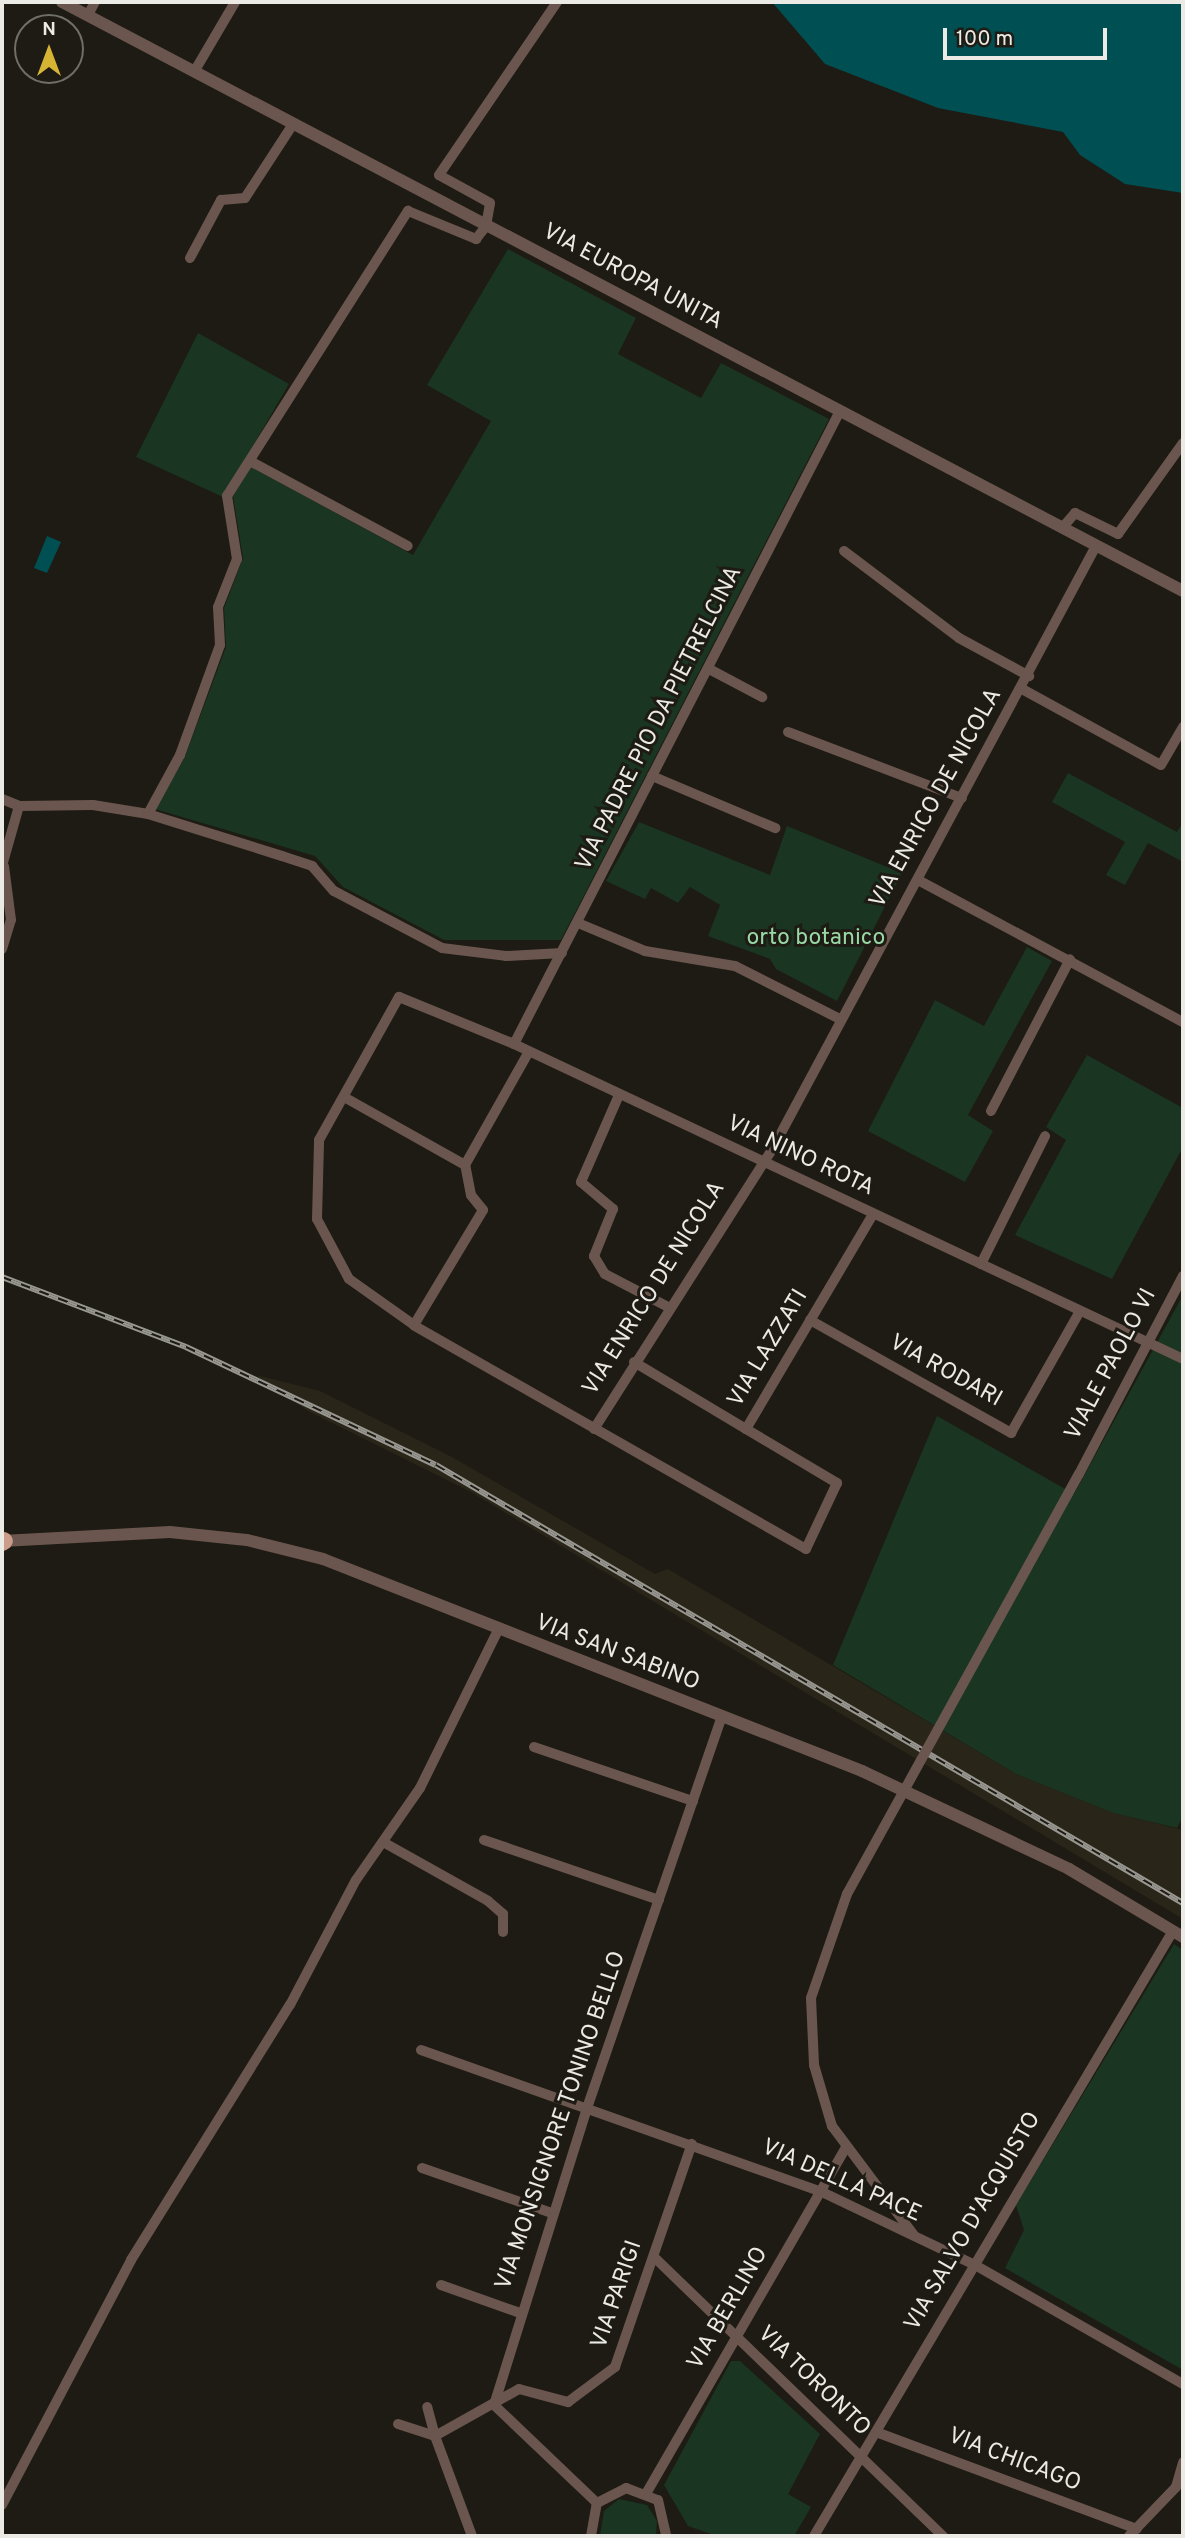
<!DOCTYPE html>
<html>
<head>
<meta charset="utf-8">
<style>
	body { margin:0 }
	#map { position:relative; width:1185px; height:2538px; overflow:hidden; background:#1d1b13; font-family:Overpass,sans-serif }
	div>[style] { position:absolute }
	.built>* { inset:0; background:#292518 }
	.green>* { inset:0; background:#1a3521 }
	.water>* { inset:0; background:#004f53 }
	.minor>* { height:10px; margin:-5px; padding:0 5px; transform-origin:5px; border-radius:5px; background:#6a564e }
	.tertiary>* { height:12px; margin:-6px; padding:0 6px; transform-origin:6px; border-radius:6px; background:#6a564e }
	.trunk>* { height:18px; margin:-9px; padding:0 9px; transform-origin:9px; border-radius:9px; background:#cb9c8b }
	.rail>* { height:6px; margin-top:-3px; transform-origin:0; background:repeating-linear-gradient(90deg,#1d1b13 0 10px,#999791 0 20px); box-sizing:border-box; border-block:2px solid #999791 }
	.minor-bridge>* { height:10px; margin:-5px; padding:0 5px; transform-origin:5px; border-radius:5px; background:#6a564e }
	span { translate:-50% -50%; white-space:nowrap; text-align:center; line-height:1.15; -webkit-text-stroke:6px #1d1b13; paint-order:stroke }
	.street-label { font-size:23px; color:#eceae5 }
	.park-label { font-size:23px; color:#98d8a6 }
	.frame { position:absolute; inset:0; border:4px solid #eceae5; pointer-events:none }
	.north { position:absolute; left:14px; top:14px; width:70px; height:70px; box-sizing:border-box; background:#1d1b13; border:2px solid #706e67; border-radius:50%; rotate:0deg; font-size:19px; font-weight:700; line-height:28px; text-align:center; color:#eceae5 }
	.north::after { content:''; display:block; margin:auto; width:24px; height:32px; background:#d7b434; clip-path:polygon(50% 0,100% 100%,50% 72%,0 100%) }
	.scale { position:absolute; left:943px; top:28px; width:164px; height:32px; box-sizing:border-box; border:4px solid #eceae5; border-top:0; padding-left:9px; font-size:21px; line-height:24px; white-space:nowrap; color:#eceae5; -webkit-text-stroke:5px #1d1b13; paint-order:stroke }
</style>
</head>
<body>
<div id="map">
	<div class="built">
		<div style="clip-path:polygon(256px 1375px,320px 1391px,452px 1457px,655px 1574px,668px 1569px,1016px 1774px,1113px 1813px,1183px 1830px,1183px 1919px,471px 1492px,308px 1411px)"></div>
	</div>
	<div class="green">
		<div style="clip-path:polygon(508px 249px,636px 318px,618px 354px,701px 398px,721px 363px,829px 419px,561px 940px,444px 940px,343px 887px,315px 856px,155px 809px,184px 759px,226px 647px,224px 608px,243px 558px,233px 496px,251px 467px,413px 555px,491px 421px,427px 385px)"></div>
		<div style="clip-path:polygon(198px 333px,289px 384px,223px 497px,136px 457px)"></div>
		<div style="clip-path:polygon(1068px 773px,1177px 832px,1183px 822px,1183px 862px,1148px 843px,1125px 885px,1106px 875px,1125px 842px,1052px 802px)"></div>
		<div style="clip-path:polygon(639px 822px,770px 875px,787px 826px,902px 873px,837px 1001px,776px 969px,770px 959px,708px 936px,720px 905px,690px 887px,678px 903px,651px 888px,645px 899px,606px 881px)"></div>
		<div style="clip-path:polygon(1027px 947px,1052px 961px,968px 1115px,993px 1131px,965px 1182px,868px 1131px,935px 1000px,984px 1026px)"></div>
		<div style="clip-path:polygon(1087px 1055px,1183px 1108px,1183px 1147px,1112px 1279px,1015px 1235px,1066px 1140px,1046px 1127px)"></div>
		<div style="clip-path:polygon(1183px 1295px,1183px 1816px,1177px 1828px,1113px 1813px,1016px 1774px,833px 1665px,937px 1416px,1074px 1494px)"></div>
		<div style="clip-path:polygon(1174px 1944px,1183px 1950px,1183px 2370px,1005px 2268px,1024px 2230px,1016px 2205px)"></div>
		<div style="clip-path:polygon(731px 2361px,740px 2361px,820px 2434px,788px 2494px,811px 2507px,794px 2536px,717px 2536px,688px 2526px,664px 2485px)"></div>
		<div style="clip-path:polygon(619px 2499px,647px 2505px,657px 2521px,656px 2536px,600px 2536px,604px 2511px)"></div>
	</div>
	<div class="water">
		<div style="clip-path:polygon(772px 2px,1183px 2px,1183px 193px,1125px 184px,1080px 155px,1063px 132px,938px 108px,825px 64px)"></div>
		<div style="clip-path:polygon(47px 536px,61px 542px,47px 573px,34px 568px)"></div>
	</div>
	<div class="minor">
		<div style="left:88px;top:15px;width:15px;rotate:-62deg"></div>
		<div style="left:194px;top:72px;width:81px;rotate:-59.6deg"></div>
		<div style="left:190px;top:258px;width:66px;rotate:-61.9deg"></div>
		<div style="left:221px;top:200px;width:24px;rotate:-5deg"></div>
		<div style="left:245px;top:198px;width:88px;rotate:-57deg"></div>
		<div style="left:250px;top:461px;width:179px;rotate:28.3deg"></div>
		<div style="left:1062px;top:528px;width:20px;rotate:-49deg"></div>
		<div style="left:1075px;top:513px;width:48px;rotate:26deg"></div>
		<div style="left:1118px;top:534px;width:112px;rotate:-54.5deg"></div>
		<div style="left:844px;top:551px;width:144px;rotate:37.1deg"></div>
		<div style="left:959px;top:638px;width:80px;rotate:28.5deg"></div>
		<div style="left:711px;top:670px;width:58px;rotate:27.9deg"></div>
		<div style="left:1022px;top:689px;width:158px;rotate:28.7deg"></div>
		<div style="left:1161px;top:765px;width:44px;rotate:-59.9deg"></div>
		<div style="left:788px;top:732px;width:186px;rotate:20.8deg"></div>
		<div style="left:652px;top:776px;width:134px;rotate:22.9deg"></div>
		<div style="left:2px;top:799px;width:18px;rotate:22deg"></div>
		<div style="left:19px;top:806px;width:74px;rotate:-0.8deg"></div>
		<div style="left:93px;top:805px;width:56px;rotate:9.3deg"></div>
		<div style="left:148px;top:814px;width:140px;rotate:17.4deg"></div>
		<div style="left:282px;top:856px;width:32px;rotate:18deg"></div>
		<div style="left:312px;top:866px;width:33px;rotate:49deg"></div>
		<div style="left:334px;top:891px;width:122px;rotate:27.8deg"></div>
		<div style="left:442px;top:948px;width:64px;rotate:7.1deg"></div>
		<div style="left:506px;top:956px;width:56px;rotate:-3.1deg"></div>
		<div style="left:148px;top:814px;width:67px;rotate:-61.5deg"></div>
		<div style="left:180px;top:755px;width:117px;rotate:-70deg"></div>
		<div style="left:220px;top:645px;width:38px;rotate:-93deg"></div>
		<div style="left:218px;top:607px;width:52px;rotate:-68.4deg"></div>
		<div style="left:237px;top:559px;width:64px;rotate:-99deg"></div>
		<div style="left:227px;top:496px;width:338px;rotate:-57.6deg"></div>
		<div style="left:408px;top:211px;width:74px;rotate:22.4deg"></div>
		<div style="left:476px;top:239px;width:16px;rotate:-52deg"></div>
		<div style="left:486px;top:226px;width:23px;rotate:-80deg"></div>
		<div style="left:490px;top:203px;width:58px;rotate:-151.2deg"></div>
		<div style="left:439px;top:175px;width:209px;rotate:-55.7deg"></div>
		<div style="left:2px;top:866px;width:62px;rotate:-74.2deg"></div>
		<div style="left:918px;top:880px;width:301px;rotate:28.2deg"></div>
		<div style="left:578px;top:923px;width:73px;rotate:22.7deg"></div>
		<div style="left:645px;top:951px;width:91px;rotate:9.5deg"></div>
		<div style="left:735px;top:966px;width:118px;rotate:26.8deg"></div>
		<div style="left:2px;top:949px;width:30px;rotate:-73deg"></div>
		<div style="left:11px;top:920px;width:54px;rotate:-97.4deg"></div>
		<div style="left:514px;top:1044px;width:712px;rotate:-62.75deg"></div>
		<div style="left:619px;top:1095px;width:95px;rotate:113.6deg"></div>
		<div style="left:581px;top:1182px;width:42px;rotate:40.2deg"></div>
		<div style="left:613px;top:1209px;width:51px;rotate:112deg"></div>
		<div style="left:594px;top:1256px;width:21px;rotate:59deg"></div>
		<div style="left:605px;top:1274px;width:71px;rotate:27.6deg"></div>
		<div style="left:344px;top:1097px;width:139px;rotate:29.3deg"></div>
		<div style="left:991px;top:1111px;width:171px;rotate:-62.5deg"></div>
		<div style="left:981px;top:1264px;width:143px;rotate:-63.4deg"></div>
		<div style="left:810px;top:1320px;width:231px;rotate:29.3deg"></div>
		<div style="left:1011px;top:1433px;width:140px;rotate:-60.5deg"></div>
		<div style="left:414px;top:1325px;width:134px;rotate:-59deg"></div>
		<div style="left:483px;top:1210px;width:19px;rotate:-129deg"></div>
		<div style="left:471px;top:1195px;width:31px;rotate:-101deg"></div>
		<div style="left:465px;top:1165px;width:129px;rotate:-60.6deg"></div>
		<div style="left:634px;top:1362px;width:131px;rotate:30.9deg"></div>
		<div style="left:746px;top:1429px;width:250px;rotate:-59.4deg"></div>
		<div style="left:594px;top:1429px;width:335px;rotate:-57.5deg"></div>
		<div style="left:774px;top:1146px;width:681px;rotate:-61.78deg"></div>
		<div style="left:746px;top:1429px;width:106px;rotate:30.7deg"></div>
		<div style="left:837px;top:1483px;width:73px;rotate:115.2deg"></div>
		<div style="left:806px;top:1549px;width:451px;rotate:-150.3deg"></div>
		<div style="left:414px;top:1325px;width:80px;rotate:-144.7deg"></div>
		<div style="left:349px;top:1279px;width:68px;rotate:-118.1deg"></div>
		<div style="left:317px;top:1219px;width:79px;rotate:-88.5deg"></div>
		<div style="left:319px;top:1140px;width:164px;rotate:-60.8deg"></div>
		<div style="left:399px;top:997px;width:124px;rotate:22.2deg"></div>
		<div style="left:514px;top:1044px;width:739px;rotate:25.21deg"></div>
		<div style="left:1079px;top:1474px;width:224px;rotate:-62.3deg"></div>
		<div style="left:534px;top:1747px;width:168px;rotate:18.8deg"></div>
		<div style="left:484px;top:1840px;width:185px;rotate:18.9deg"></div>
		<div style="left:383px;top:1842px;width:120px;rotate:29.3deg"></div>
		<div style="left:488px;top:1901px;width:20px;rotate:41deg"></div>
		<div style="left:503px;top:1914px;width:18px;rotate:90deg"></div>
		<div style="left:847px;top:1894px;width:110px;rotate:109.1deg"></div>
		<div style="left:811px;top:1998px;width:67px;rotate:87.4deg"></div>
		<div style="left:814px;top:2065px;width:64px;rotate:73.6deg"></div>
		<div style="left:832px;top:2126px;width:135px;rotate:53.1deg"></div>
		<div style="left:421px;top:2050px;width:425px;rotate:19.5deg"></div>
		<div style="left:822px;top:2192px;width:170px;rotate:25.5deg"></div>
		<div style="left:975px;top:2265px;width:240px;rotate:29.8deg"></div>
		<div style="left:422px;top:2168px;width:138px;rotate:19.1deg"></div>
		<div style="left:654px;top:2257px;width:402px;rotate:44deg"></div>
		<div style="left:441px;top:2285px;width:84px;rotate:19.5deg"></div>
		<div style="left:398px;top:2424px;width:39px;rotate:18deg"></div>
		<div style="left:435px;top:2436px;width:30px;rotate:-105deg"></div>
		<div style="left:876px;top:2432px;width:278px;rotate:20.4deg"></div>
		<div style="left:647px;top:2492px;width:398px;rotate:-60deg"></div>
		<div style="left:597px;top:2503px;width:142px;rotate:-136.4deg"></div>
		<div style="left:494px;top:2405px;width:311px;rotate:-72.6deg"></div>
		<div style="left:587px;top:2108px;width:414px;rotate:-71deg"></div>
		<div style="left:2px;top:2505px;width:277px;rotate:-62.2deg"></div>
		<div style="left:131px;top:2260px;width:301px;rotate:-58.1deg"></div>
		<div style="left:290px;top:2005px;width:141px;rotate:-62.2deg"></div>
		<div style="left:356px;top:1880px;width:112px;rotate:-55.2deg"></div>
		<div style="left:420px;top:1788px;width:176px;rotate:-63.7deg"></div>
		<div style="left:472px;top:2536px;width:107px;rotate:-110.3deg"></div>
		<div style="left:435px;top:2436px;width:96px;rotate:-29.2deg"></div>
		<div style="left:519px;top:2389px;width:51px;rotate:14.9deg"></div>
		<div style="left:568px;top:2402px;width:59px;rotate:-36.7deg"></div>
		<div style="left:615px;top:2367px;width:236px;rotate:-71deg"></div>
		<div style="left:591px;top:2536px;width:34px;rotate:-80deg"></div>
		<div style="left:597px;top:2503px;width:33px;rotate:-27deg"></div>
		<div style="left:626px;top:2488px;width:34px;rotate:21deg"></div>
		<div style="left:658px;top:2500px;width:37px;rotate:77deg"></div>
		<div style="left:814px;top:2536px;width:703px;rotate:-59.32deg"></div>
		<div style="left:1129px;top:2536px;width:68px;rotate:-46.2deg"></div>
		<div style="left:1176px;top:2487px;width:26px;rotate:-74deg"></div>
	</div>
	<div class="tertiary">
		<div style="left:62px;top:2px;width:1266px;rotate:27.72deg"></div>
		<div style="left:2px;top:1541px;width:168px;rotate:-3.1deg"></div>
		<div style="left:170px;top:1532px;width:77px;rotate:5.9deg"></div>
		<div style="left:247px;top:1540px;width:78px;rotate:14deg"></div>
		<div style="left:323px;top:1559px;width:579px;rotate:21.47deg"></div>
		<div style="left:862px;top:1771px;width:229px;rotate:25.3deg"></div>
		<div style="left:1069px;top:1869px;width:133px;rotate:30.8deg"></div>
	</div>
	<div class="trunk">
		<div style="left:2px;top:1542px;width:2px;rotate:-27deg"></div>
	</div>
	<div class="rail">
		<div style="left:2px;top:1277px;width:197px;rotate:20.8deg"></div>
		<div style="left:186px;top:1347px;width:276px;rotate:25.3deg"></div>
		<div style="left:436px;top:1465px;width:866px;rotate:30.39deg"></div>
	</div>
	<div class="minor-bridge">
		<div style="left:847px;top:1894px;width:480px;rotate:-61.1deg"></div>
	</div>
	<div class="street-label">
		<span style="left:632px;top:278px;rotate:28deg">VIA EUROPA UNITA</span>
		<span style="left:660px;top:719px;rotate:-63deg">VIA PADRE PIO DA PIETRELCINA</span>
		<span style="left:937px;top:799px;rotate:-61deg">VIA ENRICO DE NICOLA</span>
		<span style="left:800px;top:1157px;rotate:25deg">VIA NINO ROTA</span>
		<span style="left:655px;top:1289px;rotate:-58deg">VIA ENRICO DE NICOLA</span>
		<span style="left:769px;top:1349px;rotate:-59deg">VIA LAZZATI</span>
		<span style="left:1112px;top:1365px;rotate:-62deg">VIALE PAOLO VI</span>
		<span style="left:945px;top:1372px;rotate:29deg">VIA RODARI</span>
		<span style="left:617px;top:1654px;rotate:21deg">VIA SAN SABINO</span>
		<span style="left:562px;top:2121px;rotate:-71deg">VIA MONSIGNORE TONINO BELLO</span>
		<span style="left:841px;top:2182px;rotate:24deg">VIA DELLA PACE</span>
		<span style="left:974px;top:2222px;rotate:-60deg">VIA SALVO D'ACQUISTO</span>
		<span style="left:618px;top:2295px;rotate:-71deg">VIA PARIGI</span>
		<span style="left:729px;top:2309px;rotate:-60deg">VIA BERLINO</span>
		<span style="left:813px;top:2382px;rotate:44deg">VIA TORONTO</span>
		<span style="left:1014px;top:2461px;rotate:21deg">VIA CHICAGO</span>
	</div>
	<div class="park-label">
		<span style="left:816px;top:939px">orto botanico</span>
	</div>
	<div class="frame"></div>
	<div class="north">N</div>
	<div class="scale">100 m</div>
</div>
</body>
</html>
